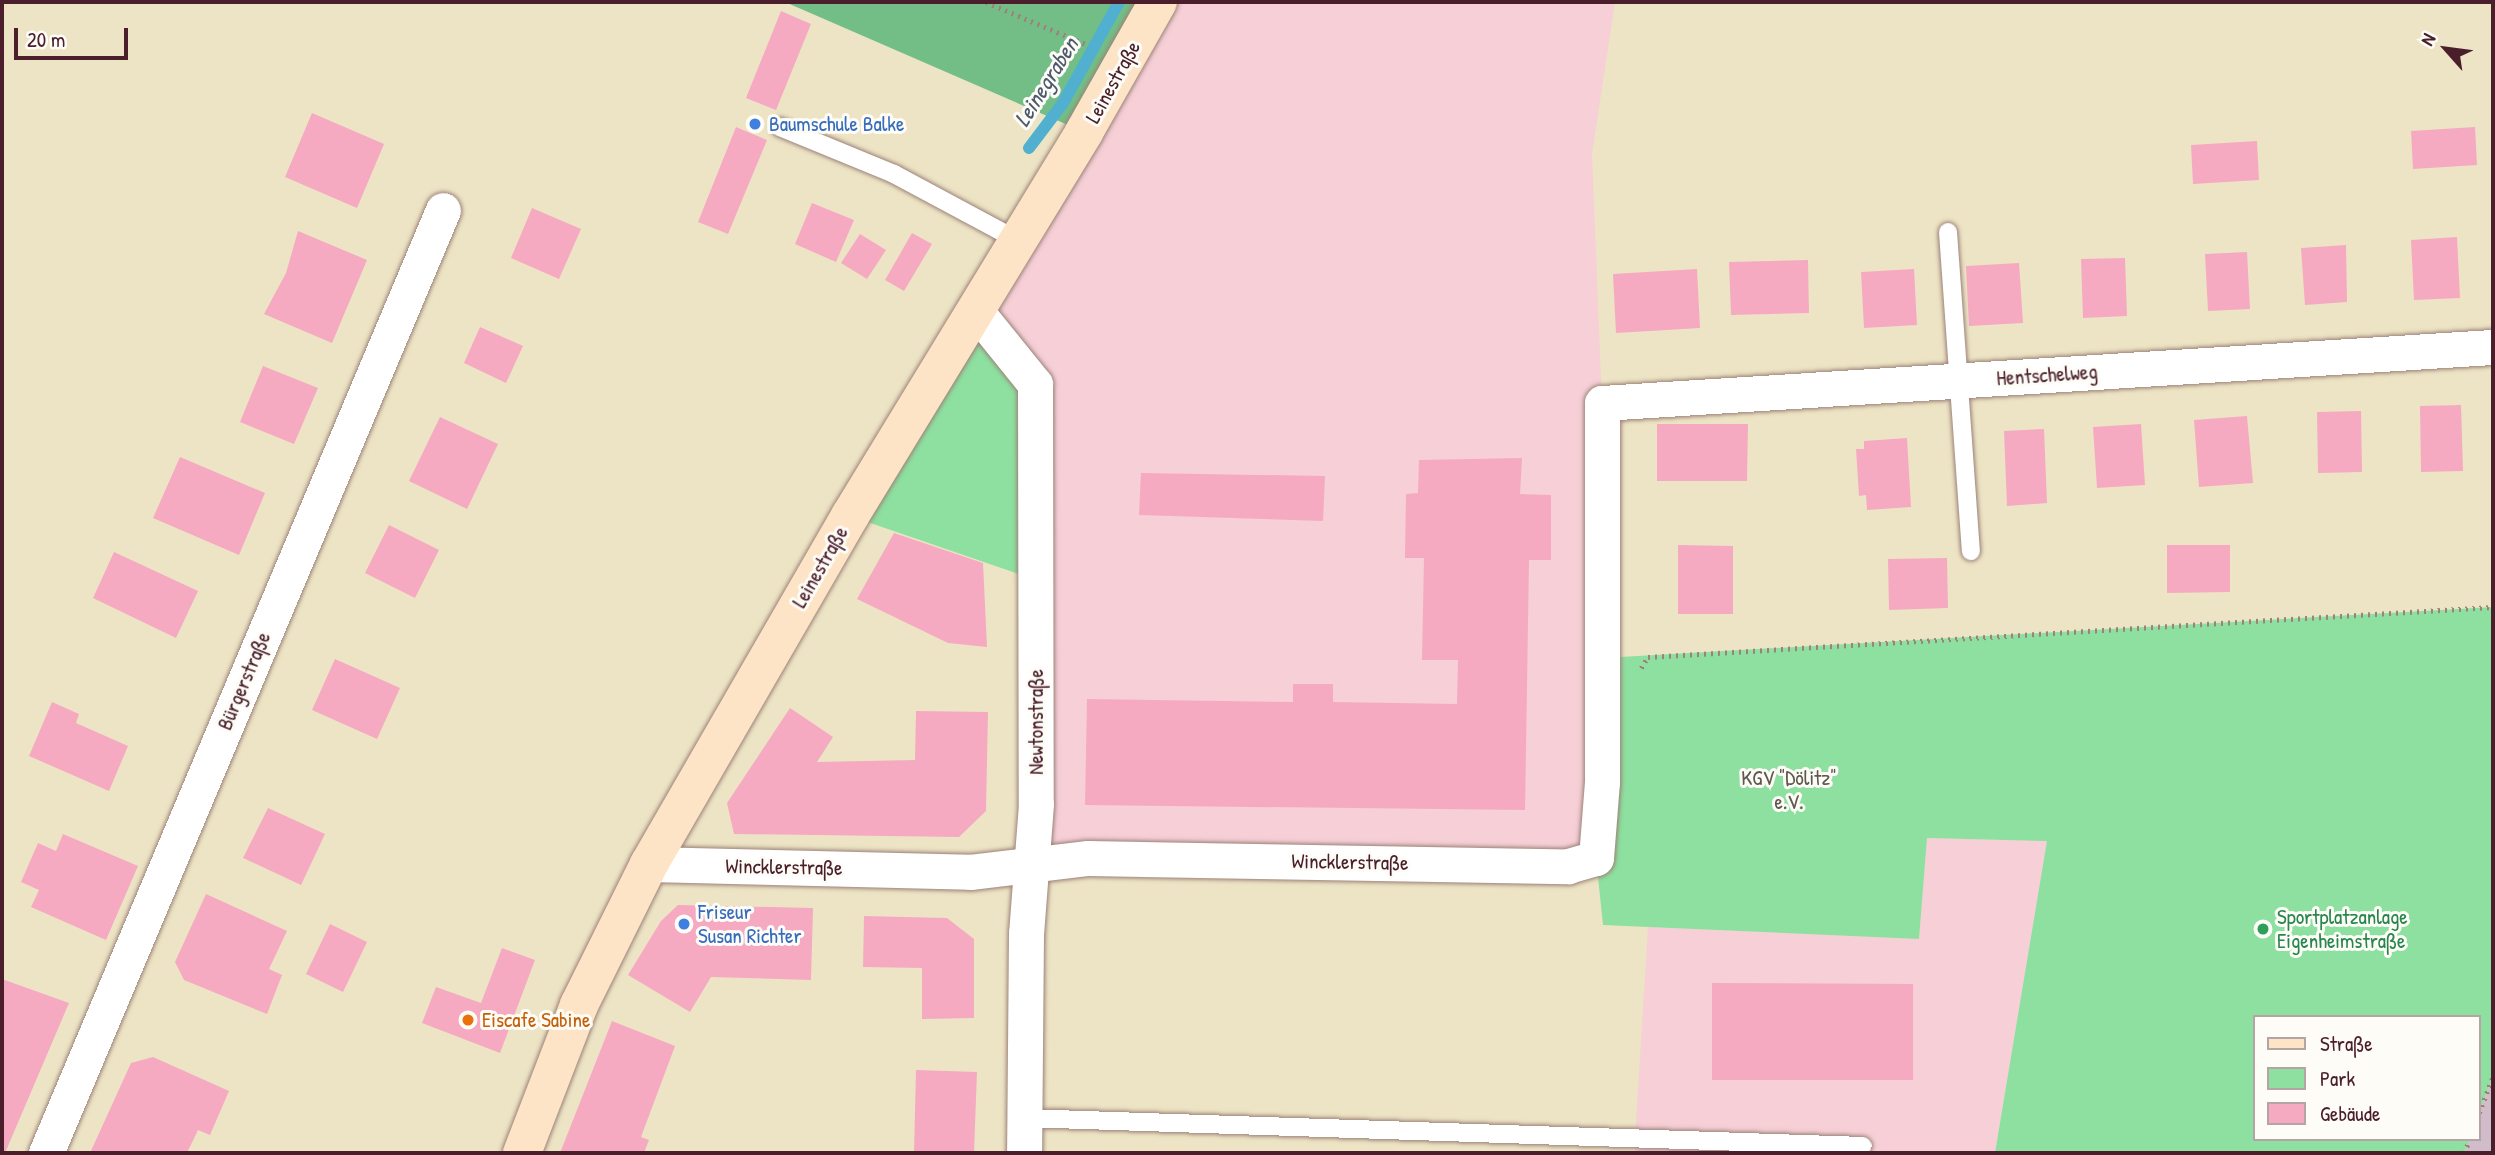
<!DOCTYPE html>
<html>
<head>
<meta charset="utf-8">
<style>
	body { margin:0 }
	#map { position:relative; width:2495px; height:1155px; overflow:hidden; background:#ede4c5; font-family:"Patrick Hand",sans-serif }
	div>[style] { position:absolute }
	.built>* { inset:0; background:#f6cfd7 }
	.industrial>* { inset:0; background:#d1bdc9 }
	.green>* { inset:0; background:#8de0a0 }
	.forest>* { inset:0; background:#72be86 }
	.stream>* { height:12px; margin:-6px; padding:0 6px; transform-origin:6px; border-radius:6px; background:#51b0d0 }
	.building>* { inset:0; background:#f5aac2 }
	.path>* { height:4.5px; margin-top:-2.25px; transform-origin:0; background:repeating-linear-gradient(90deg,#9c8278 0 2px,transparent 0 7px) }
	.roads { filter:drop-shadow(0 0 2px #9c8278) drop-shadow(0 0 2px #9c8278) }
	.service>* { height:18px; margin:-9px; padding:0 9px; transform-origin:9px; border-radius:9px; background:#fff }
	.minor>* { height:35px; margin:-17.5px; padding:0 17.5px; transform-origin:17.5px; border-radius:17.5px; background:#fff }
	.secondary>* { height:38px; margin:-19px; padding:0 19px; transform-origin:19px; border-radius:19px; background:#fee4c6 }
	.dots>* { width:19px; height:19px; translate:-50% -50%; box-sizing:border-box; border:4px solid #fdfcf7; border-radius:50% }
	span { translate:-50% -50%; white-space:nowrap; text-align:center; line-height:1.15; -webkit-text-stroke:6px #fdfcf7; paint-order:stroke }
	.street-label { font-size:21px; color:#4a1f2b }
	.shop-label { font-size:21px; color:#366cbe }
	.left { translate:0 -50%; text-align:left }
	.park-label { font-size:21px; color:#5e594e }
	.leisure-label { font-size:21px; color:#27864d }
	.food-label { font-size:21px; color:#c56008 }
	.water-label { font-size:23px; color:#4d596d; font-style:italic }
	.frame { position:absolute; inset:0; border:4px solid #4a1f2b; pointer-events:none }
	.legend { position:absolute; left:2253px; top:1015px; width:228px; height:126px; box-sizing:border-box; background:#fdfcf7; border:2px solid #b5a4a5; margin:0; padding:9px 12px; list-style:none; font-size:21px; color:#4a1f2b }
	.legend li { display:flex; align-items:center; gap:14px; height:35px }
	.legend b { width:35px; border:2px solid #b5a4a5 }
	.north { position:absolute; left:2411px; top:14px; width:70px; height:70px; -webkit-text-stroke:5px #fdfcf7; paint-order:stroke; rotate:298deg; font-size:19px; font-weight:700; line-height:28px; text-align:center; color:#4a1f2b }
	.north::after { content:''; display:block; margin:auto; width:24px; height:32px; background:#4a1f2b; clip-path:polygon(50% 0,100% 100%,50% 72%,0 100%) }
	.scale { position:absolute; left:14px; top:28px; width:114px; height:32px; box-sizing:border-box; border:4px solid #4a1f2b; border-top:0; padding-left:9px; font-size:21px; line-height:24px; white-space:nowrap; color:#4a1f2b; -webkit-text-stroke:5px #fdfcf7; paint-order:stroke }
</style>
</head>
<body>
<div id="map">
	<div class="built">
		<div style="clip-path:polygon(1158px 2px,1615px 2px,1592px 154px,1602px 403px,1596px 858px,1031px 866px,1036px 417px,976px 311px)"></div>
		<div style="clip-path:polygon(1927px 838px,2048px 841px,1995px 1153px,1634px 1153px,1648px 927px,1919px 939px)"></div>
	</div>
	<div class="industrial">
		<div style="clip-path:polygon(2493px 1076px,2493px 1153px,2464px 1153px,2470px 1139px,2479px 1139px,2479px 1113px)"></div>
	</div>
	<div class="green">
		<div style="clip-path:polygon(976px 311px,1035px 384px,1036px 580px,850px 516px)"></div>
		<div style="clip-path:polygon(2493px 607px,2493px 1076px,2479px 1113px,2479px 1017px,2255px 1017px,2255px 1139px,2470px 1139px,2464px 1153px,1995px 1153px,2047px 841px,1927px 838px,1919px 939px,1603px 925px,1596px 858px,1603px 658px)"></div>
	</div>
	<div class="forest">
		<div style="clip-path:polygon(785px 2px,1158px 2px,1084px 132px)"></div>
	</div>
	<div class="stream">
		<div style="left:1029px;top:148px;width:56px;rotate:-52.9deg"></div>
		<div style="left:1063px;top:103px;width:115px;rotate:-61deg"></div>
	</div>
	<div class="building">
		<div style="clip-path:polygon(781px 11px,811px 24px,776px 110px,746px 98px)"></div>
		<div style="clip-path:polygon(312px 113px,384px 144px,357px 208px,285px 177px)"></div>
		<div style="clip-path:polygon(736px 127px,767px 140px,728px 234px,698px 222px)"></div>
		<div style="clip-path:polygon(2475px 127px,2477px 165px,2413px 169px,2411px 131px)"></div>
		<div style="clip-path:polygon(2257px 141px,2259px 180px,2193px 184px,2191px 145px)"></div>
		<div style="clip-path:polygon(812px 203px,854px 220px,836px 262px,795px 244px)"></div>
		<div style="clip-path:polygon(532px 208px,581px 229px,559px 279px,511px 258px)"></div>
		<div style="clip-path:polygon(298px 231px,367px 260px,332px 343px,264px 314px,286px 273px)"></div>
		<div style="clip-path:polygon(912px 233px,932px 244px,904px 291px,885px 280px)"></div>
		<div style="clip-path:polygon(860px 234px,886px 250px,867px 279px,841px 263px)"></div>
		<div style="clip-path:polygon(2457px 237px,2460px 298px,2414px 300px,2411px 240px)"></div>
		<div style="clip-path:polygon(2346px 245px,2347px 302px,2305px 305px,2301px 248px)"></div>
		<div style="clip-path:polygon(2247px 252px,2250px 309px,2208px 311px,2205px 254px)"></div>
		<div style="clip-path:polygon(2125px 258px,2127px 316px,2083px 318px,2081px 259px)"></div>
		<div style="clip-path:polygon(1808px 260px,1809px 313px,1731px 315px,1729px 262px)"></div>
		<div style="clip-path:polygon(2019px 263px,2023px 323px,1969px 326px,1966px 266px)"></div>
		<div style="clip-path:polygon(1697px 269px,1700px 328px,1616px 333px,1613px 274px)"></div>
		<div style="clip-path:polygon(1914px 269px,1917px 325px,1864px 328px,1861px 272px)"></div>
		<div style="clip-path:polygon(480px 327px,523px 346px,506px 383px,464px 363px)"></div>
		<div style="clip-path:polygon(263px 366px,318px 388px,294px 444px,240px 422px)"></div>
		<div style="clip-path:polygon(2461px 405px,2463px 471px,2421px 472px,2420px 406px)"></div>
		<div style="clip-path:polygon(2361px 411px,2362px 472px,2318px 473px,2317px 412px)"></div>
		<div style="clip-path:polygon(2247px 416px,2253px 483px,2199px 487px,2194px 420px)"></div>
		<div style="clip-path:polygon(440px 417px,498px 444px,467px 509px,409px 481px)"></div>
		<div style="clip-path:polygon(1657px 424px,1748px 424px,1747px 481px,1657px 481px)"></div>
		<div style="clip-path:polygon(2141px 424px,2145px 485px,2097px 488px,2093px 427px)"></div>
		<div style="clip-path:polygon(2044px 429px,2047px 503px,2007px 506px,2004px 431px)"></div>
		<div style="clip-path:polygon(1907px 438px,1911px 507px,1867px 510px,1866px 495px,1859px 496px,1856px 449px,1864px 449px,1864px 441px)"></div>
		<div style="clip-path:polygon(180px 457px,265px 493px,239px 555px,153px 518px)"></div>
		<div style="clip-path:polygon(1522px 458px,1520px 494px,1551px 495px,1551px 560px,1529px 560px,1525px 810px,1085px 805px,1087px 699px,1293px 702px,1293px 684px,1333px 684px,1333px 702px,1457px 704px,1458px 660px,1422px 660px,1424px 558px,1405px 558px,1406px 494px,1418px 493px,1419px 460px)"></div>
		<div style="clip-path:polygon(1141px 473px,1325px 476px,1323px 521px,1139px 515px)"></div>
		<div style="clip-path:polygon(389px 525px,439px 550px,415px 598px,365px 573px)"></div>
		<div style="clip-path:polygon(894px 533px,983px 563px,987px 647px,948px 643px,857px 599px)"></div>
		<div style="clip-path:polygon(1678px 545px,1733px 546px,1733px 614px,1678px 614px)"></div>
		<div style="clip-path:polygon(2167px 545px,2230px 545px,2230px 592px,2167px 593px)"></div>
		<div style="clip-path:polygon(114px 552px,198px 591px,176px 638px,93px 598px)"></div>
		<div style="clip-path:polygon(1947px 558px,1948px 608px,1889px 610px,1888px 559px)"></div>
		<div style="clip-path:polygon(335px 659px,400px 688px,377px 739px,312px 710px)"></div>
		<div style="clip-path:polygon(52px 702px,79px 714px,76px 723px,128px 746px,109px 791px,29px 756px)"></div>
		<div style="clip-path:polygon(790px 708px,833px 737px,817px 762px,915px 760px,916px 711px,988px 712px,986px 811px,959px 837px,734px 834px,727px 803px)"></div>
		<div style="clip-path:polygon(268px 808px,325px 834px,301px 885px,243px 858px)"></div>
		<div style="clip-path:polygon(63px 834px,138px 866px,106px 940px,31px 907px,39px 890px,21px 882px,38px 843px,56px 851px)"></div>
		<div style="clip-path:polygon(206px 894px,287px 931px,269px 969px,282px 975px,267px 1014px,184px 980px,175px 962px)"></div>
		<div style="clip-path:polygon(678px 905px,813px 908px,811px 980px,711px 977px,690px 1012px,628px 975px,661px 921px)"></div>
		<div style="clip-path:polygon(864px 916px,947px 918px,974px 939px,974px 1018px,922px 1019px,922px 968px,863px 967px)"></div>
		<div style="clip-path:polygon(330px 924px,367px 942px,343px 992px,306px 974px)"></div>
		<div style="clip-path:polygon(502px 948px,535px 960px,500px 1053px,422px 1023px,436px 987px,481px 1003px)"></div>
		<div style="clip-path:polygon(2px 979px,69px 1003px,5px 1153px,2px 1153px)"></div>
		<div style="clip-path:polygon(1712px 983px,1913px 984px,1913px 1080px,1712px 1080px)"></div>
		<div style="clip-path:polygon(612px 1021px,675px 1046px,641px 1137px,649px 1140px,644px 1153px,560px 1153px)"></div>
		<div style="clip-path:polygon(153px 1057px,229px 1091px,210px 1135px,198px 1130px,187px 1153px,90px 1153px,131px 1063px)"></div>
		<div style="clip-path:polygon(916px 1070px,977px 1072px,974px 1153px,914px 1153px)"></div>
	</div>
	<div class="path">
		<div style="left:986px;top:2px;width:111px;rotate:22.9deg"></div>
		<div style="left:1641px;top:668px;width:13px;rotate:-58deg"></div>
		<div style="left:1648px;top:657px;width:846px;rotate:-3.39deg"></div>
		<div style="left:2479px;top:1113px;width:40px;rotate:-69deg"></div>
		<div style="left:2464px;top:1153px;width:15px;rotate:-67deg"></div>
	</div>
	<div class="roads">
		<div class="service">
			<div style="left:780px;top:127px;width:123px;rotate:22.4deg"></div>
			<div style="left:894px;top:174px;width:142px;rotate:28.2deg"></div>
			<div style="left:1948px;top:232px;width:320px;rotate:85.9deg"></div>
			<div style="left:1024px;top:1118px;width:839px;rotate:1.91deg"></div>
		</div>
		<div class="minor">
			<div style="left:976px;top:311px;width:94px;rotate:51.1deg"></div>
			<div style="left:1035px;top:384px;width:420px;rotate:89.9deg"></div>
			<div style="left:1036px;top:804px;width:129px;rotate:94.4deg"></div>
			<div style="left:1026px;top:933px;width:220px;rotate:90.5deg"></div>
			<div style="left:649px;top:864px;width:321px;rotate:1.4deg"></div>
			<div style="left:970px;top:872px;width:119px;rotate:-6.8deg"></div>
			<div style="left:1088px;top:858px;width:480px;rotate:1deg"></div>
			<div style="left:1568px;top:866px;width:29px;rotate:-16deg"></div>
			<div style="left:1596px;top:858px;width:76px;rotate:-85.5deg"></div>
			<div style="left:1602px;top:782px;width:379px;rotate:-90deg"></div>
			<div style="left:1602px;top:403px;width:893px;rotate:-3.6deg"></div>
			<div style="left:46px;top:1153px;width:1023px;rotate:-67.17deg"></div>
		</div>
		<div class="secondary">
			<div style="left:522px;top:1153px;width:159px;rotate:-68.9deg"></div>
			<div style="left:579px;top:1005px;width:157px;rotate:-63.6deg"></div>
			<div style="left:649px;top:864px;width:402px;rotate:-60deg"></div>
			<div style="left:850px;top:516px;width:450px;rotate:-58.6deg"></div>
			<div style="left:1084px;top:132px;width:150px;rotate:-60.4deg"></div>
		</div>
	</div>
	<div class="dots">
		<div style="left:755px;top:124px;background:#3f7fe0"></div>
		<div style="left:684px;top:924px;background:#3f7fe0"></div>
		<div style="left:2263px;top:929px;background:#2e9e5b"></div>
		<div style="left:468px;top:1020px;background:#e8710a"></div>
	</div>
	<div class="street-label">
		<span style="left:1113px;top:82px;rotate:-61deg">Leinestraße</span>
		<span style="left:2047px;top:375px;rotate:-4deg">Hentschelweg</span>
		<span style="left:820px;top:567px;rotate:-60deg">Leinestraße</span>
		<span style="left:244px;top:681px;rotate:-67deg">Bürgerstraße</span>
		<span style="left:1036px;top:722px;rotate:-90deg">Newtonstraße</span>
		<span style="left:1350px;top:862px;rotate:1deg">Wincklerstraße</span>
		<span style="left:784px;top:867px;rotate:1deg">Wincklerstraße</span>
	</div>
	<div class="shop-label">
		<span class="left" style="left:769px;top:124px">Baumschule Balke</span>
		<span class="left" style="left:698px;top:924px">Friseur<br>Susan Richter</span>
	</div>
	<div class="park-label">
		<span style="left:1789px;top:790px">KGV "Dölitz"<br>e.V.</span>
	</div>
	<div class="leisure-label">
		<span class="left" style="left:2277px;top:929px">Sportplatzanlage<br>Eigenheimstraße</span>
	</div>
	<div class="food-label">
		<span class="left" style="left:482px;top:1020px">Eiscafe Sabine</span>
	</div>
	<div class="water-label">
		<span style="left:1046px;top:82px;rotate:-58deg">Leinegraben</span>
	</div>
	<div class="frame"></div>
	<ul class="legend">
	<li><b style="height:9px;background:#fee4c6"></b>Straße</li>
	<li><b style="height:19px;background:#8de0a0"></b>Park</li>
	<li><b style="height:19px;background:#f5aac2"></b>Gebäude</li>
	</ul>
	<div class="north">N</div>
	<div class="scale">20 m</div>
</div>
</body>
</html>
